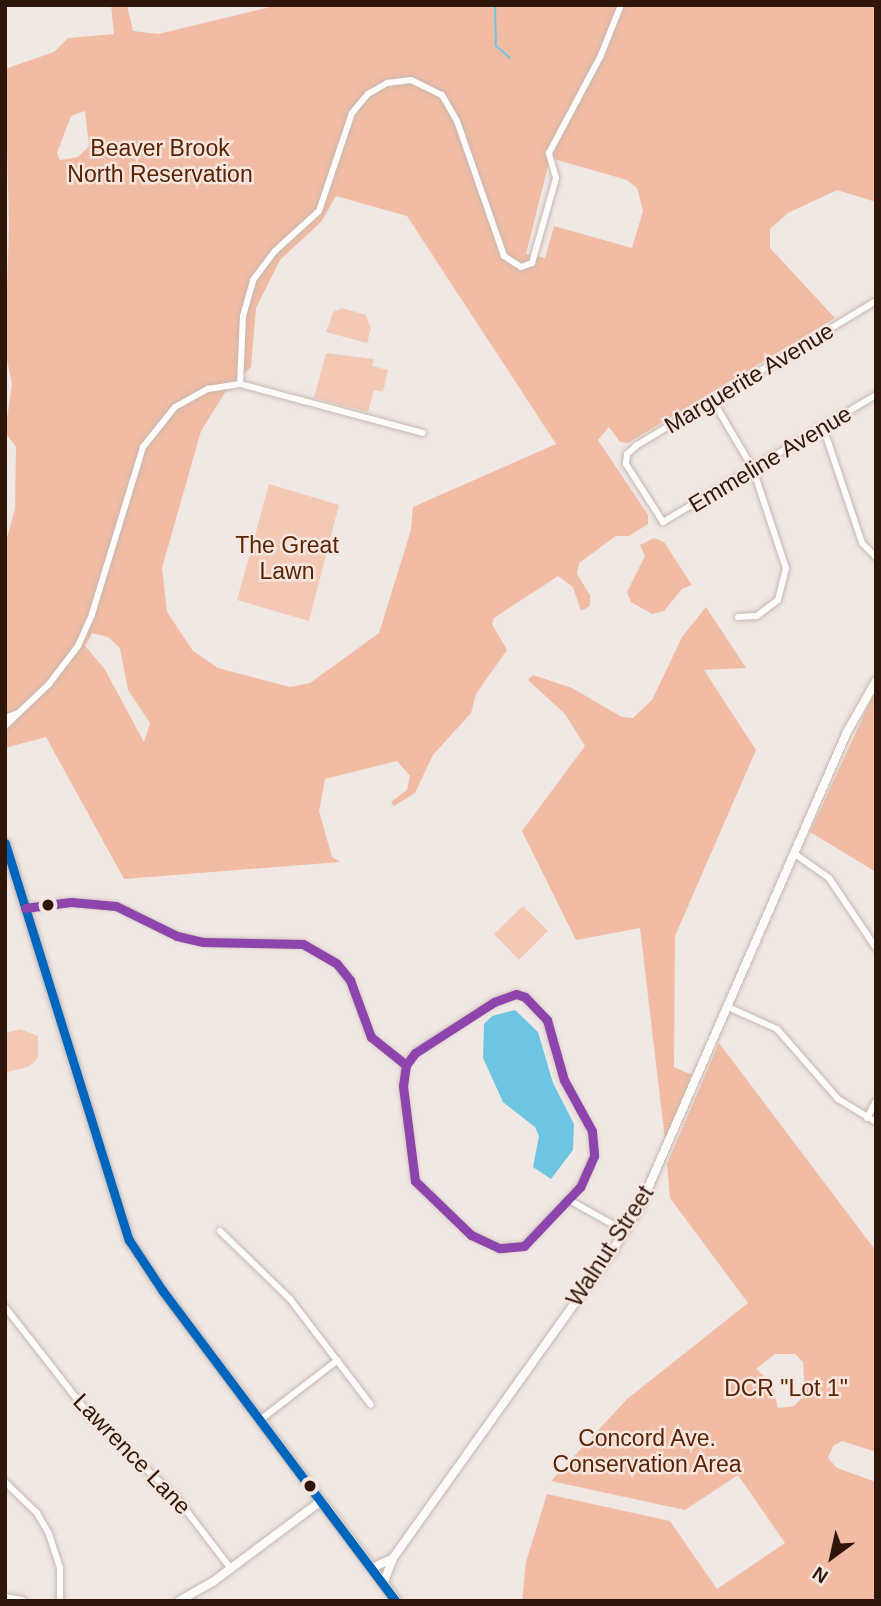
<!DOCTYPE html>
<html>
<head>
<meta charset="utf-8">
<style>
	body { margin:0 }
	#map { position:relative; width:881px; height:1606px; overflow:hidden; background:#f0e8e5; font-family:Helvetica,sans-serif }
	div>[style] { position:absolute }
	.green>* { inset:0; background:#f3c9b6 }
	.forest>* { inset:0; background:#f1bca3 }
	.water>* { inset:0; background:#6ec5e2 }
	.stream>* { height:2px; margin:-1px; padding:0 1px; transform-origin:1px; border-radius:1px; background:#6ec5e2 }
	.roads { filter:drop-shadow(0 0 2px #c7b7b0) drop-shadow(0 0 2px #c7b7b0) }
	.minor>* { height:6px; margin:-3px; padding:0 3px; transform-origin:3px; border-radius:3px; background:#fdfcfb }
	.tertiary>* { height:8px; margin:-4px; padding:0 4px; transform-origin:4px; border-radius:4px; background:#fdfcfb }
	.secondary>* { height:9px; margin:-4.5px; padding:0 4.5px; transform-origin:4.5px; border-radius:4.5px; background:#fdfcfb }
	.bus-1>* { height:9px; margin:-4.5px; padding:0 4.5px; transform-origin:4.5px; border-radius:4.5px; background:#0065bd }
	.bus-2>* { height:9px; margin:-4.5px; padding:0 4.5px; transform-origin:4.5px; border-radius:4.5px; background:#8e44ad }
	.dots>* { width:19px; height:19px; translate:-50% -50%; box-sizing:border-box; border:4px solid #f5e6e0; border-radius:50% }
	span { translate:-50% -50%; white-space:nowrap; text-align:center; line-height:1.15; -webkit-text-stroke:5px #f5e6e0; paint-order:stroke }
	.park-label { font-size:23px; color:#5b2302 }
	.street-label { font-size:23px; color:#2f160a }
	.frame { position:absolute; inset:0; border:7px solid #2f160a; pointer-events:none }
	.north { position:absolute; left:797px; top:1522px; width:70px; height:70px; -webkit-text-stroke:5px #f5e6e0; paint-order:stroke; rotate:213deg; font-size:19px; font-weight:700; line-height:28px; text-align:center; color:#2f160a }
	.north::after { content:''; display:block; margin:auto; width:24px; height:32px; background:#2f160a; clip-path:polygon(50% 0,100% 100%,50% 72%,0 100%) }
</style>
</head>
<body>
<div id="map">
	<div class="green">
		<div style="clip-path:polygon(342px 308px,366px 315px,371px 328px,367px 343px,326px 332px,333px 312px)"></div>
		<div style="clip-path:polygon(326px 353px,374px 359px,372px 366px,388px 370px,383px 392px,374px 390px,368px 412px,314px 398px)"></div>
		<div style="clip-path:polygon(269px 484px,339px 505px,309px 621px,237px 600px)"></div>
		<div style="clip-path:polygon(523px 906px,548px 931px,519px 960px,494px 934px)"></div>
		<div style="clip-path:polygon(20px 1029px,38px 1036px,38px 1058px,30px 1066px,5px 1073px,5px 1033px)"></div>
	</div>
	<div class="forest">
		<div style="clip-path:polygon(evenodd,111px 5px,127px 5px,133px 31px,158px 34px,279px 5px,876px 5px,876px 202px,837px 190px,788px 213px,770px 229px,770px 248px,835px 318px,628px 443px,620px 442px,609px 427px,598px 440px,648px 515px,648px 524px,629px 536px,616px 536px,579px 563px,577px 574px,590px 595px,590px 606px,581px 611px,573px 587px,558px 576px,494px 618px,492px 624px,507px 650px,476px 694px,471px 713px,433px 755px,415px 793px,394px 806px,391px 802px,407px 790px,410px 776px,397px 761px,325px 779px,319px 811px,332px 857px,340px 862px,124px 879px,46px 737px,5px 748px,5px 545px,15px 509px,16px 447px,5px 432px,12px 384px,5px 350px,9px 226px,5px 69px,54px 52px,68px 38px,114px 34px,111px 5px,85px 111px,89px 146px,78px 157px,60px 160px,57px 153px,71px 116px,85px 111px,111px 5px,550px 158px,627px 180px,637px 188px,643px 211px,632px 248px,554px 226px,545px 258px,526px 254px,550px 158px,111px 5px,336px 196px,407px 216px,556px 444px,413px 507px,411px 530px,379px 633px,310px 683px,290px 687px,218px 668px,193px 651px,167px 612px,162px 568px,201px 431px,226px 391px,251px 367px,256px 308px,280px 260px,321px 222px,336px 196px,111px 5px,92px 633px,108px 637px,120px 648px,128px 690px,150px 723px,144px 742px,104px 668px,85px 646px,92px 633px)"></div>
		<div style="clip-path:polygon(654px 538px,664px 542px,692px 585px,682px 589px,664px 611px,652px 614px,631px 602px,627px 592px,645px 556px,640px 545px)"></div>
		<div style="clip-path:polygon(706px 607px,746px 668px,704px 670px,756px 750px,675px 936px,674px 1067px,692px 1075px,665px 1140px,640px 928px,576px 940px,522px 831px,585px 746px,565px 714px,528px 680px,533px 675px,572px 688px,622px 717px,633px 718px,652px 700px,682px 637px)"></div>
		<div style="clip-path:polygon(876px 689px,876px 872px,810px 832px)"></div>
		<div style="clip-path:polygon(evenodd,719px 1043px,876px 1251px,876px 1452px,842px 1441px,833px 1446px,828px 1458px,837px 1468px,876px 1482px,876px 1601px,522px 1601px,526px 1562px,547px 1494px,670px 1521px,717px 1589px,785px 1543px,738px 1475px,685px 1510px,551px 1481px,627px 1399px,748px 1303px,670px 1198px,667px 1164px,719px 1043px,775px 1354px,795px 1354px,803px 1362px,805px 1395px,794px 1406px,778px 1408px,772px 1383px,756px 1369px,775px 1354px)"></div>
	</div>
	<div class="water">
		<div style="clip-path:polygon(515px 1010px,538px 1032px,553px 1083px,574px 1124px,573px 1150px,551px 1179px,533px 1167px,539px 1136px,535px 1127px,503px 1102px,483px 1058px,484px 1024px,492px 1016px)"></div>
	</div>
	<div class="stream">
		<div style="left:495px;top:6px;width:40px;rotate:88.6deg"></div>
		<div style="left:496px;top:46px;width:18px;rotate:41deg"></div>
	</div>
	<div class="roads">
		<div class="minor">
			<div style="left:876px;top:301px;width:280px;rotate:148.9deg"></div>
			<div style="left:636px;top:446px;width:12px;rotate:138deg"></div>
			<div style="left:627px;top:454px;width:10px;rotate:96deg"></div>
			<div style="left:626px;top:464px;width:69px;rotate:57.5deg"></div>
			<div style="left:663px;top:522px;width:248px;rotate:-30.8deg"></div>
			<div style="left:240px;top:384px;width:68px;rotate:-87.5deg"></div>
			<div style="left:243px;top:316px;width:37px;rotate:-74deg"></div>
			<div style="left:253px;top:280px;width:36px;rotate:-53deg"></div>
			<div style="left:275px;top:251px;width:59px;rotate:-42.3deg"></div>
			<div style="left:319px;top:211px;width:103px;rotate:-71.4deg"></div>
			<div style="left:352px;top:113px;width:25px;rotate:-50deg"></div>
			<div style="left:368px;top:94px;width:22px;rotate:-30deg"></div>
			<div style="left:387px;top:83px;width:24px;rotate:-7deg"></div>
			<div style="left:411px;top:80px;width:34px;rotate:26deg"></div>
			<div style="left:442px;top:95px;width:30px;rotate:60deg"></div>
			<div style="left:457px;top:121px;width:143px;rotate:70.8deg"></div>
			<div style="left:504px;top:256px;width:20px;rotate:33deg"></div>
			<div style="left:521px;top:267px;width:12px;rotate:-20deg"></div>
			<div style="left:532px;top:263px;width:88px;rotate:-74.2deg"></div>
			<div style="left:556px;top:178px;width:26px;rotate:-106deg"></div>
			<div style="left:549px;top:153px;width:111px;rotate:-62deg"></div>
			<div style="left:601px;top:55px;width:54px;rotate:-68.2deg"></div>
			<div style="left:713px;top:401px;width:79px;rotate:59.5deg"></div>
			<div style="left:753px;top:469px;width:104px;rotate:71.6deg"></div>
			<div style="left:786px;top:568px;width:33px;rotate:104deg"></div>
			<div style="left:778px;top:600px;width:26px;rotate:143deg"></div>
			<div style="left:757px;top:616px;width:19px;rotate:177deg"></div>
			<div style="left:823px;top:427px;width:122px;rotate:71.4deg"></div>
			<div style="left:862px;top:543px;width:20px;rotate:45deg"></div>
			<div style="left:5px;top:718px;width:14px;rotate:-21deg"></div>
			<div style="left:5px;top:726px;width:61px;rotate:-43.7deg"></div>
			<div style="left:49px;top:684px;width:48px;rotate:-52.7deg"></div>
			<div style="left:78px;top:646px;width:35px;rotate:-66deg"></div>
			<div style="left:92px;top:614px;width:175px;rotate:-73deg"></div>
			<div style="left:143px;top:447px;width:51px;rotate:-51.3deg"></div>
			<div style="left:175px;top:407px;width:38px;rotate:-29deg"></div>
			<div style="left:208px;top:389px;width:32px;rotate:-9deg"></div>
			<div style="left:240px;top:384px;width:189px;rotate:15deg"></div>
			<div style="left:795px;top:854px;width:42px;rotate:35.2deg"></div>
			<div style="left:829px;top:878px;width:84px;rotate:56.1deg"></div>
			<div style="left:25px;top:908px;width:46px;rotate:-7.4deg"></div>
			<div style="left:71px;top:902px;width:45px;rotate:5.1deg"></div>
			<div style="left:116px;top:906px;width:68px;rotate:26.2deg"></div>
			<div style="left:177px;top:936px;width:27px;rotate:13deg"></div>
			<div style="left:203px;top:942px;width:100px;rotate:1.1deg"></div>
			<div style="left:303px;top:944px;width:39px;rotate:30deg"></div>
			<div style="left:337px;top:964px;width:21px;rotate:51deg"></div>
			<div style="left:350px;top:980px;width:61px;rotate:69.8deg"></div>
			<div style="left:371px;top:1037px;width:45px;rotate:38.7deg"></div>
			<div style="left:406px;top:1065px;width:15px;rotate:-53deg"></div>
			<div style="left:415px;top:1053px;width:94px;rotate:-32.8deg"></div>
			<div style="left:494px;top:1002px;width:23px;rotate:-20deg"></div>
			<div style="left:516px;top:994px;width:9px;rotate:18deg"></div>
			<div style="left:525px;top:997px;width:32px;rotate:46deg"></div>
			<div style="left:547px;top:1020px;width:62px;rotate:74.2deg"></div>
			<div style="left:564px;top:1080px;width:58px;rotate:61.2deg"></div>
			<div style="left:592px;top:1131px;width:25px;rotate:85deg"></div>
			<div style="left:594px;top:1156px;width:34px;rotate:114deg"></div>
			<div style="left:580px;top:1187px;width:81px;rotate:133.5deg"></div>
			<div style="left:524px;top:1246px;width:25px;rotate:175deg"></div>
			<div style="left:499px;top:1248px;width:31px;rotate:-155deg"></div>
			<div style="left:471px;top:1235px;width:78px;rotate:-136deg"></div>
			<div style="left:415px;top:1181px;width:96px;rotate:-97.2deg"></div>
			<div style="left:403px;top:1086px;width:21px;rotate:-82deg"></div>
			<div style="left:728px;top:1007px;width:54px;rotate:24.2deg"></div>
			<div style="left:777px;top:1029px;width:93px;rotate:48.9deg"></div>
			<div style="left:838px;top:1099px;width:44px;rotate:31.2deg"></div>
			<div style="left:867px;top:1118px;width:19px;rotate:-62deg"></div>
			<div style="left:569px;top:1200px;width:64px;rotate:29deg"></div>
			<div style="left:220px;top:1231px;width:98px;rotate:44.2deg"></div>
			<div style="left:290px;top:1299px;width:133px;rotate:52.6deg"></div>
			<div style="left:5px;top:1307px;width:140px;rotate:52deg"></div>
			<div style="left:91px;top:1417px;width:117px;rotate:43.3deg"></div>
			<div style="left:176px;top:1497px;width:91px;rotate:52.6deg"></div>
			<div style="left:260px;top:1420px;width:98px;rotate:-37.6deg"></div>
			<div style="left:5px;top:1482px;width:45px;rotate:44.1deg"></div>
			<div style="left:37px;top:1513px;width:24px;rotate:60deg"></div>
			<div style="left:49px;top:1534px;width:36px;rotate:72deg"></div>
			<div style="left:60px;top:1568px;width:33px;rotate:90deg"></div>
		</div>
		<div class="tertiary">
			<div style="left:372px;top:1568px;width:23px;rotate:-25deg"></div>
			<div style="left:383px;top:1584px;width:28px;rotate:-69deg"></div>
			<div style="left:393px;top:1558px;width:379px;rotate:-54.5deg"></div>
			<div style="left:613px;top:1250px;width:56px;rotate:-58.9deg"></div>
			<div style="left:642px;top:1202px;width:513px;rotate:-66.43deg"></div>
			<div style="left:847px;top:732px;width:59px;rotate:-60.4deg"></div>
			<div style="left:5px;top:1598px;width:17px;rotate:10deg"></div>
			<div style="left:179px;top:1601px;width:40px;rotate:-29.7deg"></div>
			<div style="left:214px;top:1581px;width:134px;rotate:-36.8deg"></div>
		</div>
		<div class="secondary">
			<div style="left:5px;top:843px;width:416px;rotate:72.7deg"></div>
			<div style="left:129px;top:1240px;width:60px;rotate:56.6deg"></div>
			<div style="left:162px;top:1290px;width:389px;rotate:53deg"></div>
		</div>
	</div>
	<div class="bus-1">
		<div style="left:5px;top:843px;width:416px;rotate:72.7deg"></div>
		<div style="left:129px;top:1240px;width:60px;rotate:56.6deg"></div>
		<div style="left:162px;top:1290px;width:388px;rotate:53.1deg"></div>
	</div>
	<div class="bus-2">
		<div style="left:25px;top:908px;width:46px;rotate:-7.4deg"></div>
		<div style="left:71px;top:902px;width:45px;rotate:5.1deg"></div>
		<div style="left:116px;top:906px;width:68px;rotate:26.2deg"></div>
		<div style="left:177px;top:936px;width:27px;rotate:13deg"></div>
		<div style="left:203px;top:942px;width:100px;rotate:1.1deg"></div>
		<div style="left:303px;top:944px;width:39px;rotate:30deg"></div>
		<div style="left:337px;top:964px;width:21px;rotate:51deg"></div>
		<div style="left:350px;top:980px;width:61px;rotate:69.8deg"></div>
		<div style="left:371px;top:1037px;width:45px;rotate:38.7deg"></div>
		<div style="left:406px;top:1065px;width:15px;rotate:-53deg"></div>
		<div style="left:415px;top:1053px;width:94px;rotate:-32.8deg"></div>
		<div style="left:494px;top:1002px;width:23px;rotate:-20deg"></div>
		<div style="left:516px;top:994px;width:9px;rotate:18deg"></div>
		<div style="left:525px;top:997px;width:32px;rotate:46deg"></div>
		<div style="left:547px;top:1020px;width:62px;rotate:74.2deg"></div>
		<div style="left:564px;top:1080px;width:58px;rotate:61.2deg"></div>
		<div style="left:592px;top:1131px;width:25px;rotate:85deg"></div>
		<div style="left:594px;top:1156px;width:34px;rotate:114deg"></div>
		<div style="left:580px;top:1187px;width:81px;rotate:133.5deg"></div>
		<div style="left:524px;top:1246px;width:25px;rotate:175deg"></div>
		<div style="left:499px;top:1248px;width:31px;rotate:-155deg"></div>
		<div style="left:471px;top:1235px;width:78px;rotate:-136deg"></div>
		<div style="left:415px;top:1181px;width:96px;rotate:-97.2deg"></div>
		<div style="left:403px;top:1086px;width:21px;rotate:-82deg"></div>
	</div>
	<div class="dots">
		<div style="left:48px;top:905px;background:#2f160a"></div>
		<div style="left:310px;top:1486px;background:#2f160a"></div>
	</div>
	<div class="park-label">
		<span style="left:160px;top:161px">Beaver Brook<br>North Reservation</span>
		<span style="left:287px;top:558px">The Great<br>Lawn</span>
		<span style="left:786px;top:1388px">DCR "Lot 1"</span>
		<span style="left:647px;top:1451px">Concord Ave.<br>Conservation Area</span>
	</div>
	<div class="street-label">
		<span style="left:749px;top:378px;rotate:-31deg">Marguerite Avenue</span>
		<span style="left:770px;top:459px;rotate:-31deg">Emmeline Avenue</span>
		<span style="left:610px;top:1246px;rotate:-57deg">Walnut Street</span>
		<span style="left:132px;top:1454px;rotate:46deg">Lawrence Lane</span>
	</div>
	<div class="frame"></div>
	<div class="north">N</div>
</div>
</body>
</html>
